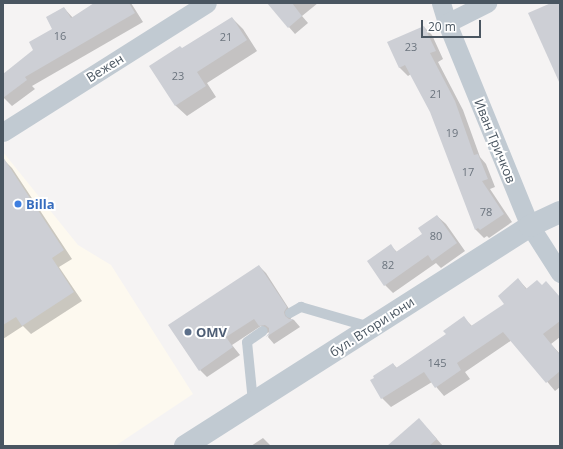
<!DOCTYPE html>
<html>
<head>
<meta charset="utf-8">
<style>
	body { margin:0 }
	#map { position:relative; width:563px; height:449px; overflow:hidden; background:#f5f3f3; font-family:"Open Sans",sans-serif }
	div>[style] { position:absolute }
	.commercial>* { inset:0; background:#fdf9ef }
	.shadow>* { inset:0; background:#0003 }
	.building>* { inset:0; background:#cdcfd5 }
	.service>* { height:10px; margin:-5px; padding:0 5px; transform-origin:5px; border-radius:5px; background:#c1cad2 }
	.minor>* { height:19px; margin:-9.5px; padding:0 9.5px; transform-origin:9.5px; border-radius:9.5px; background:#c1cad2 }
	.tertiary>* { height:22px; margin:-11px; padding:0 11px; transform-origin:11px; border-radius:11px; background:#c1cad2 }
	.dots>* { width:11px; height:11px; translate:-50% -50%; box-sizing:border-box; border:2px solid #fff; border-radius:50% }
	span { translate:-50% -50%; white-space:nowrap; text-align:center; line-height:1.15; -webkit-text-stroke:4px #fff; paint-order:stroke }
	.number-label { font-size:11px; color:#6b747e }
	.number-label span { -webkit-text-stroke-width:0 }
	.street-label { font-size:13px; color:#4a5661 }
	.shop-label { font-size:13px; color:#366cbe; font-weight:700 }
	.left { translate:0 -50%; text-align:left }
	.service-label { font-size:13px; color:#4e5e75; font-weight:700 }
	.frame { position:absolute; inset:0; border:4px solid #4a5661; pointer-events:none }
	.scale { position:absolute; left:421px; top:20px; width:60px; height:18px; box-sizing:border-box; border:2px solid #4a5661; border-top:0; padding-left:5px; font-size:12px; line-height:14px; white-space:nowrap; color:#4a5661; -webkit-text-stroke:3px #fff; paint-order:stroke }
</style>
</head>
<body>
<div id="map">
	<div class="commercial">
		<div style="clip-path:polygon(3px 152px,78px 245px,111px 265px,193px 394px,115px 446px,3px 446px)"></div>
	</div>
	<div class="shadow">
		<div style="clip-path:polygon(96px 3px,131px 3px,143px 22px,32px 86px,35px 89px,12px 106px,3px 97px,3px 75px,35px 50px,53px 29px,64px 8px,73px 18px)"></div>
		<div style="clip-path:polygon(268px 3px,318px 3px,302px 16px,308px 23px,295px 34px)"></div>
		<div style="clip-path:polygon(232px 18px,243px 29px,257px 51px,207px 83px,216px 97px,187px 116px,176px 106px,151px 66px,182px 49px)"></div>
		<div style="clip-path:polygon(424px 27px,432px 35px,443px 59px,438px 62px,463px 110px,480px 157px,486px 164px,495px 187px,490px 189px,512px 222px,489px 238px,487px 236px,484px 238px,476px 230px,431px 112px,411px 74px,408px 76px,399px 67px)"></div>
		<div style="clip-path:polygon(3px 159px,12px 168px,72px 259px,59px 267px,82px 301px,31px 334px,23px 326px,3px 339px)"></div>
		<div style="clip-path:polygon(437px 216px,446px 224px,465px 251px,441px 268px,436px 263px,393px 293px,385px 285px,391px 246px,397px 252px,423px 234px)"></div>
		<div style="clip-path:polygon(259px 266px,266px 273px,293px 315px,290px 320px,294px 320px,300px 327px,274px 344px,268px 337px,270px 332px,267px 333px,261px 326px,232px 345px,240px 355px,207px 377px,200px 370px)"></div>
		<div style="clip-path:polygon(518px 279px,527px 289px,560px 302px,560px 337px,551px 344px,560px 354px,560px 387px,555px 391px,512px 340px,465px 372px,470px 379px,444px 396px,432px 382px,391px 407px,382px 398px,393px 364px,397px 368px,447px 335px,464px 318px,472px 326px,506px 304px)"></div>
		<div style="clip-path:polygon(427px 428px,443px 446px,388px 446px)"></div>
		<div style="clip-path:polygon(263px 438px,271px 446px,251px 446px)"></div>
	</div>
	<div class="building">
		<div style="clip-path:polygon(94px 3px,129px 3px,135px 13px,25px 77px,27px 80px,3px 98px,3px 74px,33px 50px,29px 42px,52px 29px,46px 17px,64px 7px,71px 18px)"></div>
		<div style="clip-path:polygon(267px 3px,292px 3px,302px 16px,288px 28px)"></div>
		<div style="clip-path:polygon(551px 3px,560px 3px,560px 84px,528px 13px)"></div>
		<div style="clip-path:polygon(232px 17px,247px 40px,197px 72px,206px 86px,175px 106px,149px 66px,180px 46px,182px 48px)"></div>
		<div style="clip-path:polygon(424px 26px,436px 51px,430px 53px,455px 101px,474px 155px,478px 154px,488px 179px,482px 181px,504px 214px,480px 230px,478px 228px,475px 230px,430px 112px,405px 65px,399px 68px,387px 42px)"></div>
		<div style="clip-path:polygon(3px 157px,64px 250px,52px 258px,74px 292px,22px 326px,16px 317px,3px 325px)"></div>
		<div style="clip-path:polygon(437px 215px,457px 243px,432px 261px,428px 255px,384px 286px,367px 261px,391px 244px,396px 252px,422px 234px,418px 228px)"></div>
		<div style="clip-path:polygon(259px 265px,287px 307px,284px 312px,285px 316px,289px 319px,294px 319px,266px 337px,269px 333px,269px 328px,265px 325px,259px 326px,254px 319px,226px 337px,233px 347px,199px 371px,168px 325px)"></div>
		<div style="clip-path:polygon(518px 278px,526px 289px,537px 280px,542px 285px,546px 281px,560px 297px,560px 321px,543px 334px,560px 355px,560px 371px,546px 383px,503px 332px,457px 363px,461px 370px,435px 388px,424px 372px,381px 399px,370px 380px,374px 378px,373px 376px,393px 363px,396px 368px,446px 334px,443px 331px,464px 316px,471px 326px,504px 304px,498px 296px)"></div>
		<div style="clip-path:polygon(419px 418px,437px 439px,429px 446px,387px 446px)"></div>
	</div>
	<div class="service">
		<div style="left:290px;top:313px;width:13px;rotate:-29deg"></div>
		<div style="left:301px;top:307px;width:72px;rotate:16.2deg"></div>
		<div style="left:253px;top:402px;width:60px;rotate:-95.7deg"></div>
		<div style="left:247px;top:342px;width:19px;rotate:-35deg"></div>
	</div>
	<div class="minor">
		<div style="left:441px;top:3px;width:21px;rotate:73deg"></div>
		<div style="left:447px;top:23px;width:219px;rotate:67.8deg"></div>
		<div style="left:530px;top:226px;width:56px;rotate:57.4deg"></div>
		<div style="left:447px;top:23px;width:45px;rotate:-26.6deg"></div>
		<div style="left:3px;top:132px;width:241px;rotate:-32.3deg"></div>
	</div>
	<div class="tertiary">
		<div style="left:185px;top:446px;width:409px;rotate:-32.5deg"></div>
		<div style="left:530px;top:226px;width:33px;rotate:-25deg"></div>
	</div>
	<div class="dots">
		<div style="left:18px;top:204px;background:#3f7fe0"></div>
		<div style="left:188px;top:332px;background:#5c6f8a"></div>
	</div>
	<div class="number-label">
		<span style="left:60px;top:36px">16</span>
		<span style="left:226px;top:37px">21</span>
		<span style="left:411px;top:47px">23</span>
		<span style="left:178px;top:76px">23</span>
		<span style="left:436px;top:94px">21</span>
		<span style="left:452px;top:133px">19</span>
		<span style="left:468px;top:172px">17</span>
		<span style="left:486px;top:212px">78</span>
		<span style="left:436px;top:236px">80</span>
		<span style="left:388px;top:265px">82</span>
		<span style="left:437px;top:363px">145</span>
	</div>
	<div class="street-label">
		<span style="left:105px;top:68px;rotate:-32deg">Вежен</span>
		<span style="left:495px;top:141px;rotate:68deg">Иван Тричков</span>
		<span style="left:372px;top:327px;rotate:-33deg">бул. Втори юни</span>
	</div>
	<div class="shop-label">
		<span class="left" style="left:26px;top:204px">Billa</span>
	</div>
	<div class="service-label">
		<span class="left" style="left:196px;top:332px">OMV</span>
	</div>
	<div class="frame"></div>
	<div class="scale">20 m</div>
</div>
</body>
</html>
